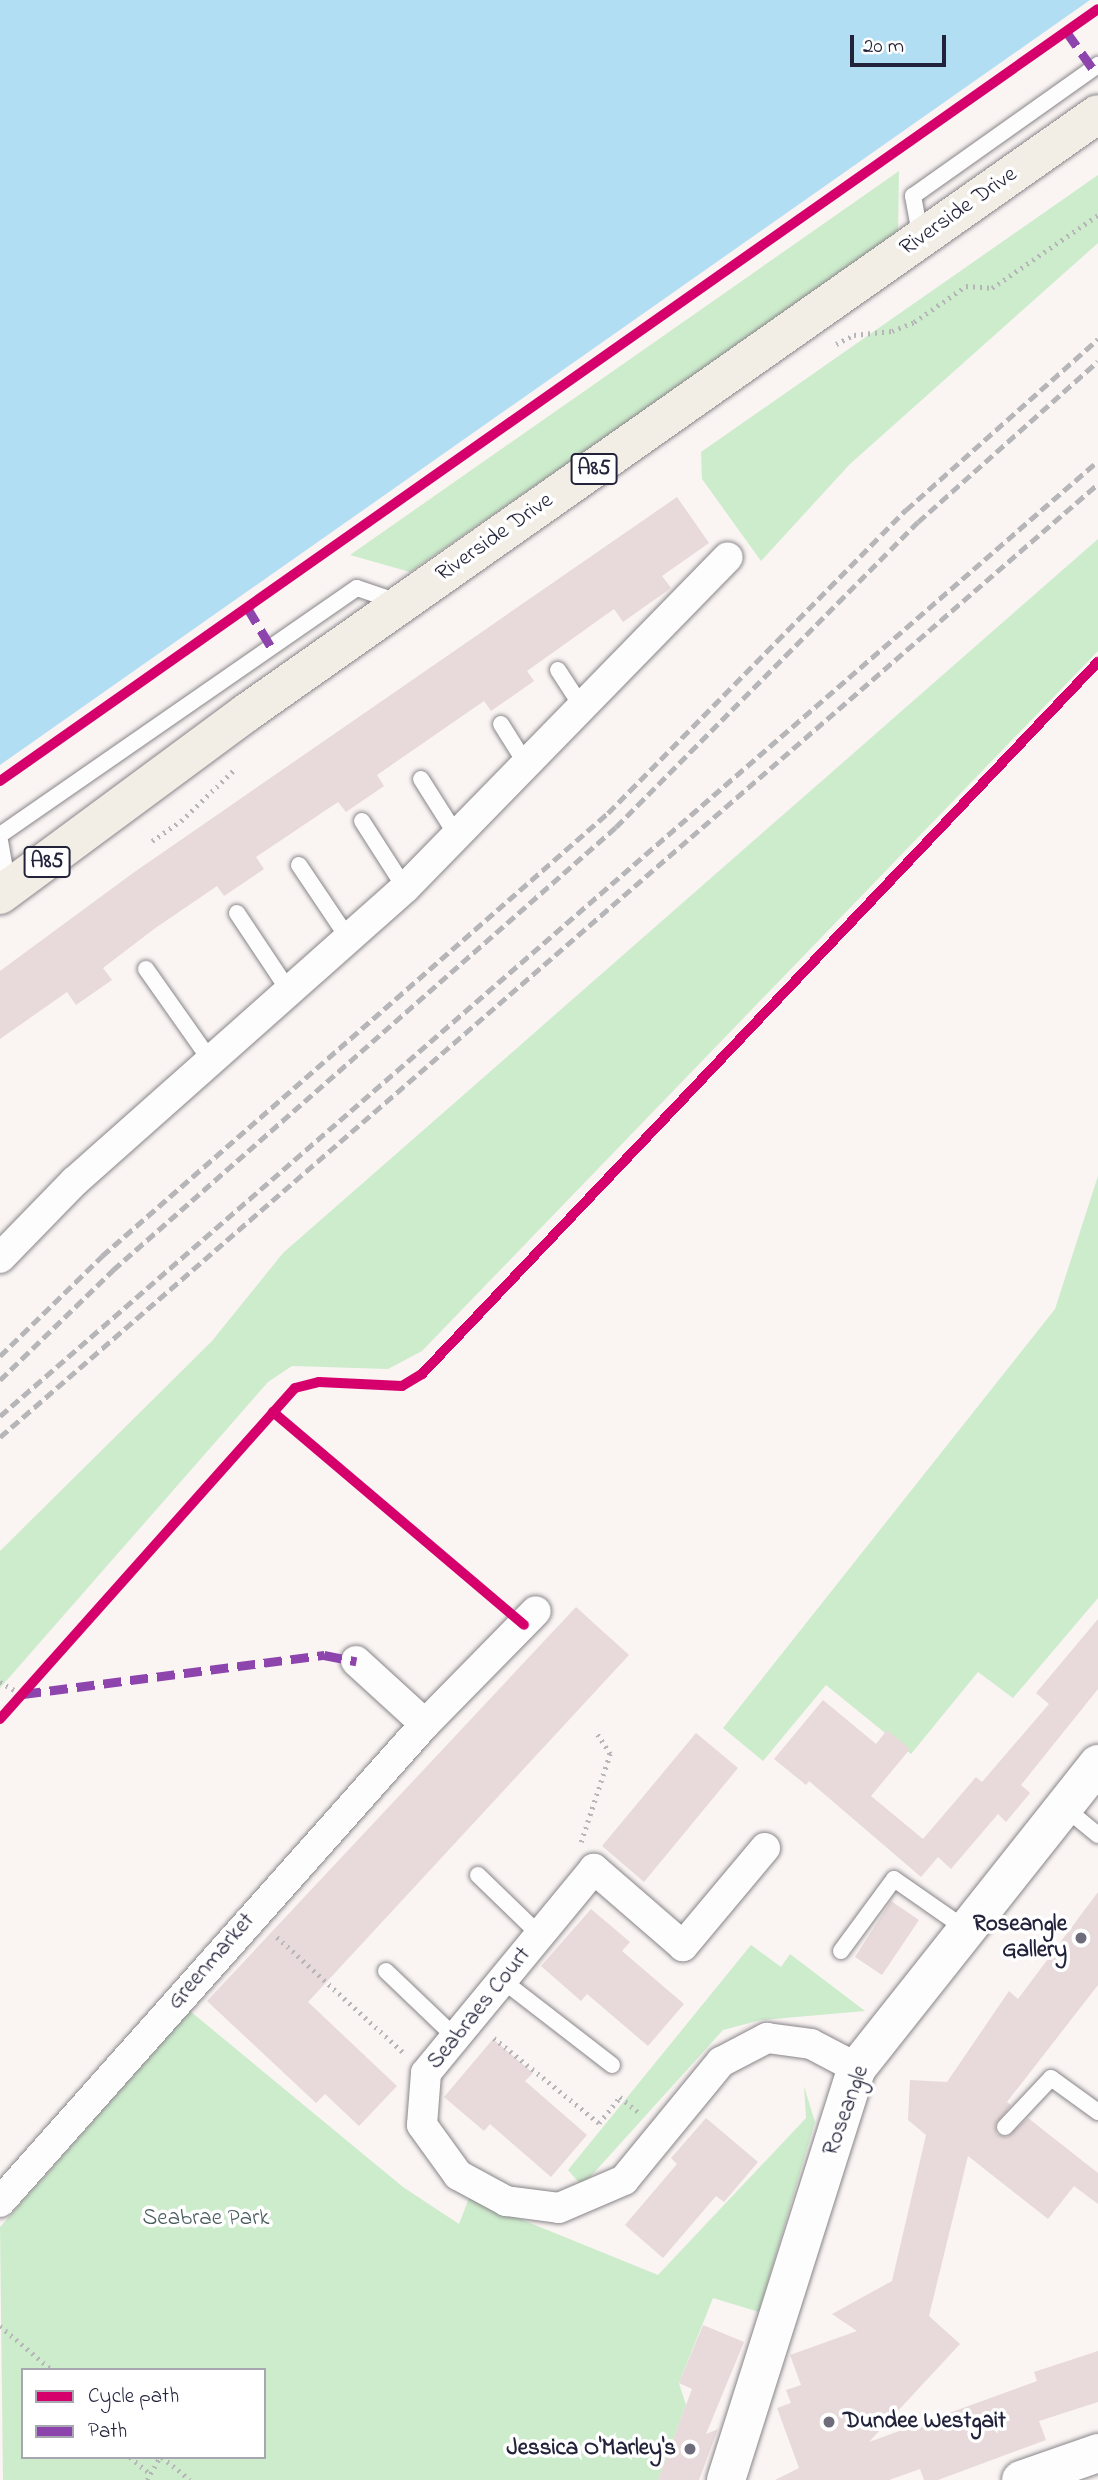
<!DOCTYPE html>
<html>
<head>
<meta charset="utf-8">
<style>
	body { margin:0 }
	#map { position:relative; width:1098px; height:2480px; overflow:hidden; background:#faf4f3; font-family:"Indie Flower",sans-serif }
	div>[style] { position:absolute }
	.green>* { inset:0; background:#cdeccc }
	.water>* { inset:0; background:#b2def4 }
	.building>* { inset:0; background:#e8dada }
	.path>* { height:4.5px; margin-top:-2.25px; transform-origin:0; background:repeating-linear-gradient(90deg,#b6b5b8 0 2px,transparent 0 7px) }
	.roads { filter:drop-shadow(0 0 2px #888589) drop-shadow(0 0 2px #888589) }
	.lane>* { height:16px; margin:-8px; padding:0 8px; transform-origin:8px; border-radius:8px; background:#fefdfd }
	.street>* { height:30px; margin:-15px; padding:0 15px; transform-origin:15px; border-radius:15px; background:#fefdfd }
	.secondary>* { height:38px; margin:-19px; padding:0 19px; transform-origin:19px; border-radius:19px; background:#fefdfd }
	.primary>* { height:38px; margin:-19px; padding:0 19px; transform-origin:19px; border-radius:19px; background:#f2ede5 }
	.rail>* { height:5px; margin-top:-2.5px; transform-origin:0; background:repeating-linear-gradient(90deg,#b6b5b8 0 10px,transparent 0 15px) }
	.quiet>* { height:9px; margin-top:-4.5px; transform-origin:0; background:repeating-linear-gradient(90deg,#8e44ad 0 18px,transparent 0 27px) }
	.cycleway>* { height:10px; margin:-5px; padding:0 5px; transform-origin:5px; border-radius:5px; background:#d6006c }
	.dots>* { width:19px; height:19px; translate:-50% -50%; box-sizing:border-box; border:4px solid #fff; border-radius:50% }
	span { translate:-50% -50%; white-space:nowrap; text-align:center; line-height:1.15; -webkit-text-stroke:7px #fff; paint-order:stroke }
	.shield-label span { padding:2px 5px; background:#fff; border:2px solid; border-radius:5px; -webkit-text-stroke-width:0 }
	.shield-label { font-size:21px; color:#22223b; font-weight:700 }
	.street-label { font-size:23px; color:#22223b }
	.poi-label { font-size:23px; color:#22223b; font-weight:700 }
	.right { translate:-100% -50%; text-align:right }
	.left { translate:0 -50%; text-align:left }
	.park-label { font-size:23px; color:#4a5d5d }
	.legend { position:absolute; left:21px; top:2368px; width:245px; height:91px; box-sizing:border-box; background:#fff; border:2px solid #a7a7b1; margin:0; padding:9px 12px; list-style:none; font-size:21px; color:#22223b }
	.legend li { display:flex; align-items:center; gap:14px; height:35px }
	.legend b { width:35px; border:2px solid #a7a7b1 }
	.scale { position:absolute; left:850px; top:35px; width:96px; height:32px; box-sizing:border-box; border:4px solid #22223b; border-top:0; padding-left:9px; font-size:21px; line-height:24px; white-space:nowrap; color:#22223b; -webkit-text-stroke:5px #fff; paint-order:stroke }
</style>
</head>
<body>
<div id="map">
	<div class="green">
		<div style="clip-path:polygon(899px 171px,898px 235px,410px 572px,350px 555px)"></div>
		<div style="clip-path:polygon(1098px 175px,1098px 243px,850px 464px,761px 561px,702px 479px,701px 452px)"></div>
		<div style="clip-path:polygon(1098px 539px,1098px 651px,422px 1351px,388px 1369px,292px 1366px,268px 1382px,0 1688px,0 1551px,212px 1341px,283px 1253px)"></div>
		<div style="clip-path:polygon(1098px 1176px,1098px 1598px,1013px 1698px,978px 1672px,911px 1754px,826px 1685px,763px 1761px,723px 1728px,1055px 1309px)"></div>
		<div style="clip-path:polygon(751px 1945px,781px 1967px,790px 1954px,865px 2011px,761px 2020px,723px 2030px,582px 2186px,568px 2170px)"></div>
		<div style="clip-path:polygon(evenodd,190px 2011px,403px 2187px,459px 2224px,469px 2198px,658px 2275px,806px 2118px,804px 2086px,815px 2122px,759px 2312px,713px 2298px,679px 2383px,686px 2405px,658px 2480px,3px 2480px,0 2227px,190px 2011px,23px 2370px,264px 2370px,264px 2457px,23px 2457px,23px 2370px)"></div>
	</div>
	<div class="water">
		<div style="clip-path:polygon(0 0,1090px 0,0 765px)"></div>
	</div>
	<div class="building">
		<div style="clip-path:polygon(677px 497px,709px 543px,662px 576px,671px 588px,623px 622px,614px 609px,527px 671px,534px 681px,491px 711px,484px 701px,377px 775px,384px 786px,346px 812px,338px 802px,256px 857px,264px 869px,224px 896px,217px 886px,154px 929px,103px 968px,112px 980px,76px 1005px,67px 992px,0 1039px,0 971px,133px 873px)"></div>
		<div style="clip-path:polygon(576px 1607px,629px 1655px,308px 2002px,397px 2086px,359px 2126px,325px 2094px,316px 2103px,207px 2001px)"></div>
		<div style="clip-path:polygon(1098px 1619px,1098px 1689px,1021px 1785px,1030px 1793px,1006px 1822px,998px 1814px,951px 1869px,938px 1857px,921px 1877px,809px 1781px,806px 1785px,774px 1759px,823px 1700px,876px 1744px,887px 1730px,910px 1749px,871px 1796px,923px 1839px,976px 1777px,982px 1782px,1049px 1704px,1036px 1693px)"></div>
		<div style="clip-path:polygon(696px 1733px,738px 1768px,644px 1882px,602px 1846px)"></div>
		<div style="clip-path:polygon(1098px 1892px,1098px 1985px,1007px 2102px,1011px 2105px,995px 2125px,997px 2134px,1007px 2137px,1028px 2118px,1098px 2173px,1098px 2204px,1074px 2186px,1048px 2219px,968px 2156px,929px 2316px,960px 2344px,869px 2442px,1037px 2381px,1034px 2372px,1098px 2351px,1098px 2402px,1039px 2421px,1046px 2440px,938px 2480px,924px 2480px,920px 2469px,889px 2480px,775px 2480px,799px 2468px,777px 2408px,791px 2403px,786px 2390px,801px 2385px,790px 2355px,857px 2331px,832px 2314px,892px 2281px,926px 2135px,908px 2120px,910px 2080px,947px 2082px,1009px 1991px,1018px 1999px)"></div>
		<div style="clip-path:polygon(891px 1901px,919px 1920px,882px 1975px,855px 1957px)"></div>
		<div style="clip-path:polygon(591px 1909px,630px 1942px,622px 1951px,684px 2004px,648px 2046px,587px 1994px,581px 2001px,541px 1966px)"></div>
		<div style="clip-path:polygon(493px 2039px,533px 2073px,525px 2081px,587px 2135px,551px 2177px,490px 2124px,484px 2131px,444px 2097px)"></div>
		<div style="clip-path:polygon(706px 2118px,758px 2162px,724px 2202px,716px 2196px,663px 2258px,625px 2225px,677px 2164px,671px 2158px)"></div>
		<div style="clip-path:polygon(703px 2325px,744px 2342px,706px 2434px,718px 2429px,699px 2480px,658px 2480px,692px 2389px,679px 2383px)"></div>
	</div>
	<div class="path">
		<div style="left:836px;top:344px;width:20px;rotate:-27deg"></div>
		<div style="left:854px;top:335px;width:38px;rotate:-6deg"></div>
		<div style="left:892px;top:331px;width:24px;rotate:-22deg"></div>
		<div style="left:914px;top:322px;width:63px;rotate:-34.7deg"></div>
		<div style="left:966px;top:286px;width:26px;rotate:4deg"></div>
		<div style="left:992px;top:288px;width:129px;rotate:-34.6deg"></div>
		<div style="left:152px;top:841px;width:35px;rotate:-35deg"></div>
		<div style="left:181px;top:821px;width:75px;rotate:-43.9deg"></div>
		<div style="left:273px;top:1412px;width:297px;rotate:40.3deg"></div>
		<div style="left:0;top:1682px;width:25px;rotate:29deg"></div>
		<div style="left:581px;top:1842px;width:93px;rotate:-71.8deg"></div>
		<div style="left:610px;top:1754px;width:27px;rotate:-123deg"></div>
		<div style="left:277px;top:1937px;width:173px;rotate:42.4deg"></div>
		<div style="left:494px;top:2038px;width:135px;rotate:39deg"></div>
		<div style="left:599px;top:2123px;width:33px;rotate:-51deg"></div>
		<div style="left:620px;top:2097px;width:26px;rotate:40deg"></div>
		<div style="left:0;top:2326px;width:68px;rotate:40.2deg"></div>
		<div style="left:130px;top:2457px;width:23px;rotate:40deg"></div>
		<div style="left:162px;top:2457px;width:36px;rotate:39deg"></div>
		<div style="left:147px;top:2480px;width:26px;rotate:-61deg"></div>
	</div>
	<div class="roads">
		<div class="lane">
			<div style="left:921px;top:239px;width:44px;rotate:-100.5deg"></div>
			<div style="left:913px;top:196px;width:227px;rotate:-35.3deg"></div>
			<div style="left:558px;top:670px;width:44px;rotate:57deg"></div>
			<div style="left:501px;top:724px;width:47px;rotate:58deg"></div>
			<div style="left:421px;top:779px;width:67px;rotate:57.7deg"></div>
			<div style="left:362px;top:821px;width:80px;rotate:57.3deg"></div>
			<div style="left:0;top:835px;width:434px;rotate:-34.7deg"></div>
			<div style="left:357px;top:588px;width:46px;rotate:18.8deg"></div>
			<div style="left:0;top:841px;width:46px;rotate:79.9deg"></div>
			<div style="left:299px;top:865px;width:88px;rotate:56.1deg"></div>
			<div style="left:237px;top:913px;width:94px;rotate:56.3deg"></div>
			<div style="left:146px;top:969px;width:113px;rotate:54.8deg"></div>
			<div style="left:1064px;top:1807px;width:44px;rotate:39.5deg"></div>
			<div style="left:478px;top:1875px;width:86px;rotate:44.1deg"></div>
			<div style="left:841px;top:1951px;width:89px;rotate:-53.6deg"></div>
			<div style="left:894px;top:1879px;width:89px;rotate:34.9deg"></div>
			<div style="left:386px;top:1971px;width:95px;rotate:43.7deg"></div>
			<div style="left:502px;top:1980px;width:139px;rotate:37.7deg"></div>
			<div style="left:1005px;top:2127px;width:67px;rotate:-46.8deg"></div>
			<div style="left:1051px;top:2078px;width:58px;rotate:35.9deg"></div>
		</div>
		<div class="street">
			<div style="left:0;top:1258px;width:107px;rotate:-45.8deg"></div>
			<div style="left:75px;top:1181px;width:441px;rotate:-41.6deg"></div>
			<div style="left:405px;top:888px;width:462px;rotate:-45.7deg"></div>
			<div style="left:356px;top:1661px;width:93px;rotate:42.4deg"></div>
			<div style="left:765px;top:1848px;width:128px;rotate:129.9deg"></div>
			<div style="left:683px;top:1946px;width:118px;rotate:-139.1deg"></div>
			<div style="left:594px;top:1869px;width:264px;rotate:129.5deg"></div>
			<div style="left:426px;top:2073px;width:52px;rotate:94.4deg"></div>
			<div style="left:422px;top:2125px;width:62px;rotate:54.2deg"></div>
			<div style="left:458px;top:2175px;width:55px;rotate:28.4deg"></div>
			<div style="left:506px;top:2201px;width:53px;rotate:7.5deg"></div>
			<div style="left:559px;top:2208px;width:71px;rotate:-23.3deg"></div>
			<div style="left:624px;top:2180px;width:153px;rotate:-50.6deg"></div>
			<div style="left:721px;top:2062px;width:52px;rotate:-27.6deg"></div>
			<div style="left:767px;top:2038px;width:44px;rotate:7.8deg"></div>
			<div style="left:811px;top:2044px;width:52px;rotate:27.6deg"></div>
			<div style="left:0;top:2202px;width:640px;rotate:-48.36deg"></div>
			<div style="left:425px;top:1724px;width:158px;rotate:-45.5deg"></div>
		</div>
		<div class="secondary">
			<div style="left:726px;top:2480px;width:432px;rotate:-72.4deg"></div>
			<div style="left:857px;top:2068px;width:388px;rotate:-51.6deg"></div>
			<div style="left:1021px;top:2480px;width:82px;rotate:-19.3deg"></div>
		</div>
		<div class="primary">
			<div style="left:0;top:895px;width:306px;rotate:-36.5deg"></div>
			<div style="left:246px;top:713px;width:1041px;rotate:-35.11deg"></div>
		</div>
	</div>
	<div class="rail">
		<div style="left:0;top:1356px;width:143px;rotate:-44.4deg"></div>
		<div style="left:102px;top:1256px;width:673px;rotate:-41.2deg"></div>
		<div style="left:608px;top:813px;width:425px;rotate:-45.5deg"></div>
		<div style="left:906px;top:510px;width:257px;rotate:-41.7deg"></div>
		<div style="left:0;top:1380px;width:158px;rotate:-44.2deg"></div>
		<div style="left:113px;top:1270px;width:670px;rotate:-41.37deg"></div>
		<div style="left:616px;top:827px;width:429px;rotate:-45.3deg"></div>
		<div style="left:918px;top:522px;width:241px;rotate:-41.8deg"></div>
		<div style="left:0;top:1416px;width:1455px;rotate:-41.02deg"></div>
		<div style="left:0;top:1437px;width:1454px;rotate:-40.96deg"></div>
	</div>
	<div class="quiet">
		<div style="left:1066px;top:31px;width:47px;rotate:54.6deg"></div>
		<div style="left:247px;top:607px;width:47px;rotate:59deg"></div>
		<div style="left:23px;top:1694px;width:304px;rotate:-7.4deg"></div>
		<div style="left:324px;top:1655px;width:33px;rotate:11deg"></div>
	</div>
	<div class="cycleway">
		<div style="left:0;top:781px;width:1342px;rotate:-35.11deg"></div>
		<div style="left:273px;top:1412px;width:329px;rotate:40.3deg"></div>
		<div style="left:0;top:1719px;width:443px;rotate:-48.3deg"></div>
		<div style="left:295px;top:1388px;width:25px;rotate:-14deg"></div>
		<div style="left:319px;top:1382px;width:83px;rotate:2.8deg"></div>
		<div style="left:402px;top:1386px;width:23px;rotate:-31deg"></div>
		<div style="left:422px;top:1374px;width:982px;rotate:-46.49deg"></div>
	</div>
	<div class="dots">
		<div style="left:1081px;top:1938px;background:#6e6c7b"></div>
		<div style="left:829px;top:2422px;background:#6e6c7b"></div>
		<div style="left:690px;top:2449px;background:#6e6c7b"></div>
	</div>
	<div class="shield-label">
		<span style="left:594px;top:469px">A85</span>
		<span style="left:47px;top:862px">A85</span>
	</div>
	<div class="street-label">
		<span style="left:959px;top:212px;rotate:-35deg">Riverside Drive</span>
		<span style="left:495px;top:538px;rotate:-35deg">Riverside Drive</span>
		<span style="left:212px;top:1962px;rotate:-49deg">Greenmarket</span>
		<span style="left:480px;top:2009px;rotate:-51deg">Seabraes Court</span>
		<span style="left:847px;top:2111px;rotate:-70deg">Roseangle</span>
	</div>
	<div class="poi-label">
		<span class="right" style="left:1067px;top:1938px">Roseangle<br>Gallery</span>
		<span class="left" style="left:843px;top:2422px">Dundee Westgait</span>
		<span class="right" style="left:676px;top:2449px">Jessica O'Marley's</span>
	</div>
	<div class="park-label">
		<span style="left:206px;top:2219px">Seabrae Park</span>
	</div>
	<ul class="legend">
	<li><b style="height:9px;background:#d6006c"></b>Cycle path</li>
	<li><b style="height:9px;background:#8e44ad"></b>Path</li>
	</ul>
	<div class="scale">20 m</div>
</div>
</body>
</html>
